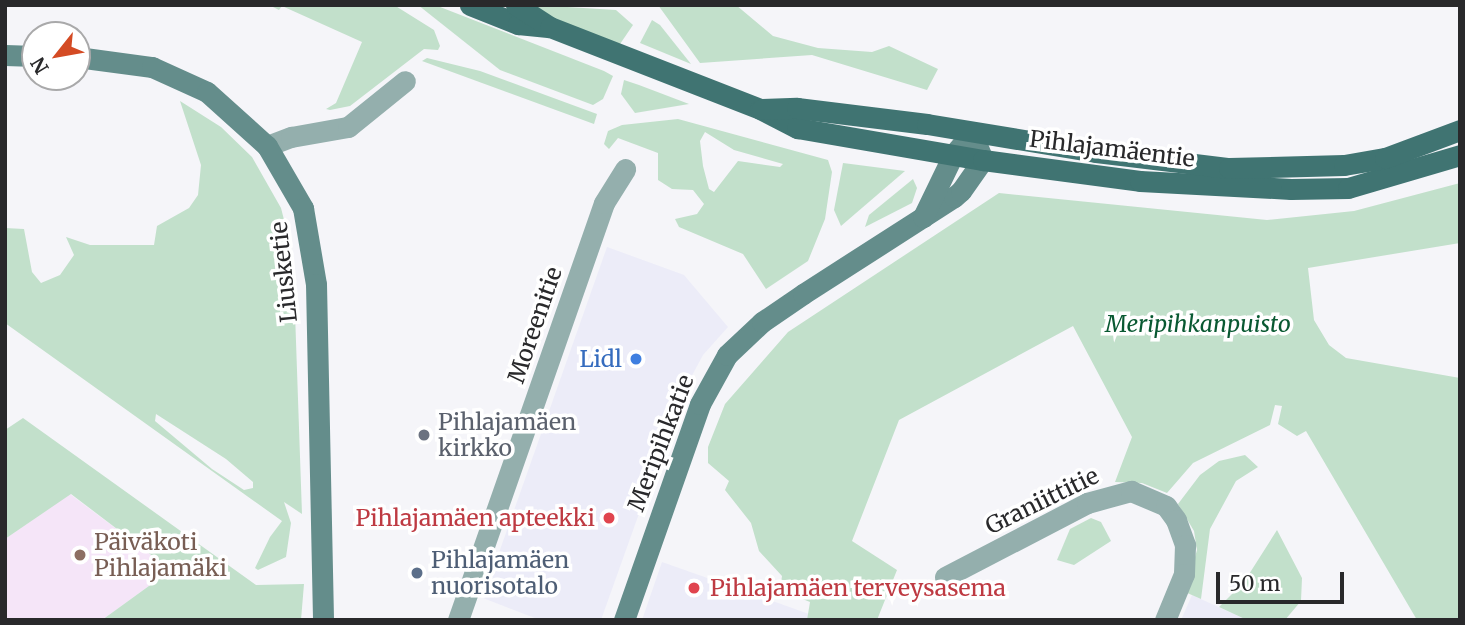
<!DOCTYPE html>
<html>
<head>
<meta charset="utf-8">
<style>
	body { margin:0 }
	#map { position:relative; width:1465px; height:625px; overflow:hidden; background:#f5f5f9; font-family:Merriweather,serif }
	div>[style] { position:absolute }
	.built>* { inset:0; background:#ececf8 }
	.education>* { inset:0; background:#f5e5f8 }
	.green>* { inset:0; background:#c2e0cb }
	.street>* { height:21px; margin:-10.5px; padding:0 10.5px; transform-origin:10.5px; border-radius:10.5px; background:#94afad }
	.secondary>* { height:21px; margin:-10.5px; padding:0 10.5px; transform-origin:10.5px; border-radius:10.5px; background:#648d8b }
	.primary>* { height:21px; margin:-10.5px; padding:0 10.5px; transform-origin:10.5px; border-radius:10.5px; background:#407472 }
	.dots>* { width:19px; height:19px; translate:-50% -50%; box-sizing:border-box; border:4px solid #fff; border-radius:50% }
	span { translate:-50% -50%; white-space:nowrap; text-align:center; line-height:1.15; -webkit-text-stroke:7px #fff; paint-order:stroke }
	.street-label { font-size:23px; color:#29292b }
	.park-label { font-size:23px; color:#095932; font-style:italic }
	.shop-label { font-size:23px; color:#366cbe }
	.right { translate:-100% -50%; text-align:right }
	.worship-label { font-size:23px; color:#5b616d }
	.left { translate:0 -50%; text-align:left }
	.health-label { font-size:23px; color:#be3a42 }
	.education-label { font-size:23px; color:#785e54 }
	.service-label { font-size:23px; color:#4e5e75 }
	.frame { position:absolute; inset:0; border:7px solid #29292b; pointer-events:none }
	.north { position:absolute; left:21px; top:21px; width:70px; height:70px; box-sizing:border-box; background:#fff; border:2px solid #a9a9aa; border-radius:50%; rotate:239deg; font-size:19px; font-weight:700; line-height:28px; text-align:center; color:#29292b }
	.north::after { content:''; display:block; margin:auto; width:24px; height:32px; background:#d44b24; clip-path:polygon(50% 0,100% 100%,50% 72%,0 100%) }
	.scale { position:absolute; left:1216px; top:572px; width:128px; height:32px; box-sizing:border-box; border:4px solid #29292b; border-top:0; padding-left:9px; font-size:21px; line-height:24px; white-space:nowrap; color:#29292b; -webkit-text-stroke:5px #fff; paint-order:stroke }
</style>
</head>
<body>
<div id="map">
	<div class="built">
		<div style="clip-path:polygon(607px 247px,684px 275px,728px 327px,703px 355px,681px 396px,601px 620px,540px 620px,483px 598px)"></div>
		<div style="clip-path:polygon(662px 562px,809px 614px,807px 620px,642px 620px)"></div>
		<div style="clip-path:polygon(1192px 595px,1247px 620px,1181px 620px)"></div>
	</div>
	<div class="education">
		<div style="clip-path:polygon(70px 494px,171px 570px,102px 620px,5px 620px,5px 539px)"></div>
	</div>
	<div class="green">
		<div style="clip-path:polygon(269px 5px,394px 5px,434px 30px,440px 46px,438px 50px,424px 49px,350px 106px,330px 110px,326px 109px,336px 103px,362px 42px,282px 6px,279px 10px)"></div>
		<div style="clip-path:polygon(418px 5px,435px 5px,604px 71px,613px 76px,603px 99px,593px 105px,500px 70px)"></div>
		<div style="clip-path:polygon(535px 5px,616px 10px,633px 25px,620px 44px,553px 21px)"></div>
		<div style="clip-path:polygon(658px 5px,736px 5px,773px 36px,818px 48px,872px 52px,889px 46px,938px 69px,927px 90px,812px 55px,700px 63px)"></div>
		<div style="clip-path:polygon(652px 20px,660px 25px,691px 64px,640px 43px)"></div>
		<div style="clip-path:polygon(427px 58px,480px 71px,597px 114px,594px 124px,422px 61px)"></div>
		<div style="clip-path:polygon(624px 80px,639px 85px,689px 104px,635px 113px,621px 94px)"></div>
		<div style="clip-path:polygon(evenodd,180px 101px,221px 127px,252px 157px,281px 208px,293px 255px,302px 514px,284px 502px,291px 523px,286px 557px,258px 570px,255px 568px,270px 537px,282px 521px,5px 323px,5px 228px,24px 229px,32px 272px,41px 283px,60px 275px,74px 255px,66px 237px,90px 245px,154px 245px,157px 226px,189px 208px,198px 195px,201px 165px,180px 101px,156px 414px,226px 459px,253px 482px,253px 488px,244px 490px,212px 469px,155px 421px,156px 414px)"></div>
		<div style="clip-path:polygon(evenodd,678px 119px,828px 160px,832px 172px,825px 219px,808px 261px,766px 289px,743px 254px,679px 227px,675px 219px,697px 214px,704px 204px,693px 190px,672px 189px,658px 180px,658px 153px,618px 138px,609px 149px,604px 144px,608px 131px,622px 125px,678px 119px,705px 132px,734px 150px,783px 164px,780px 167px,738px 161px,714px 192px,709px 189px,703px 166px,700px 141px,705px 132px)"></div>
		<div style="clip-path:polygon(843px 163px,905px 171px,841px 226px,834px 210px)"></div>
		<div style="clip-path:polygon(913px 179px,917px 188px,912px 203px,865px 227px,869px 215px)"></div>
		<div style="clip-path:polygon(1460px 183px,1460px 243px,1308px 268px,1314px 320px,1329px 345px,1346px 358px,1460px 378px,1460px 620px,1417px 620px,1306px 431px,1297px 436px,1278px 424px,1282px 406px,1275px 405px,1270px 425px,1193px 463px,1167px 493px,1142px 483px,1115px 482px,1132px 437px,1073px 326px,899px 420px,852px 541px,897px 570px,877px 620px,807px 620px,810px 602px,780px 590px,782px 576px,759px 551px,751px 523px,725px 490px,729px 481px,708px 463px,708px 447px,725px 404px,788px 332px,999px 193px,1267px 220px,1354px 211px)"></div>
		<div style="clip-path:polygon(23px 418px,256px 585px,304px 584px,301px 620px,102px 620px,171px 570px,71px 494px,5px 539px,5px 430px)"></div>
		<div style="clip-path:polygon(1245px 455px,1258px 467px,1236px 481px,1210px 529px,1201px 599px,1185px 592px,1197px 550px,1194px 531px,1178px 504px,1200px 475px,1219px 461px)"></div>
		<div style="clip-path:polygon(1091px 518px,1101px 522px,1111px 541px,1074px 565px,1057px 560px,1070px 529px)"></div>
		<div style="clip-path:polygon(1277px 530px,1302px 578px,1301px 601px,1285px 620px,1247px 620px,1219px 607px,1244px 582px)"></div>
	</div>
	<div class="street">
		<div style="left:267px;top:146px;width:26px;rotate:-21deg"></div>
		<div style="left:291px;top:137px;width:58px;rotate:-10deg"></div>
		<div style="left:348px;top:127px;width:73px;rotate:-38.9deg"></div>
		<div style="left:945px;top:577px;width:160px;rotate:-27.5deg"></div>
		<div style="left:1087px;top:503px;width:46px;rotate:-15.3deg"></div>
		<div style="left:1131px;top:491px;width:38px;rotate:23deg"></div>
		<div style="left:1166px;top:506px;width:17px;rotate:54deg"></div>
		<div style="left:1176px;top:520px;width:27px;rotate:70deg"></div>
		<div style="left:1185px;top:545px;width:29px;rotate:92deg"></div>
		<div style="left:1184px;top:574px;width:50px;rotate:112.4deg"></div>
		<div style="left:458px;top:620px;width:442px;rotate:-70.7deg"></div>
		<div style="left:604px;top:203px;width:40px;rotate:-58deg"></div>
	</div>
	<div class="secondary">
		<div style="left:5px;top:55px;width:30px;rotate:2deg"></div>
		<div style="left:77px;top:57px;width:76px;rotate:7.6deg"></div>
		<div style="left:152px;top:67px;width:60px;rotate:24.4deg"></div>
		<div style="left:207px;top:92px;width:81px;rotate:42deg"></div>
		<div style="left:267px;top:146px;width:72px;rotate:59.9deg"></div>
		<div style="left:303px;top:208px;width:77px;rotate:80.3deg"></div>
		<div style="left:316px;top:284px;width:336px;rotate:88.8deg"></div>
		<div style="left:624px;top:620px;width:229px;rotate:-70.6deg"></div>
		<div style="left:700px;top:404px;width:56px;rotate:-61.1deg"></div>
		<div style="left:727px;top:355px;width:48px;rotate:-43.3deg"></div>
		<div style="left:762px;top:322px;width:50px;rotate:-34.3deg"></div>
		<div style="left:803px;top:294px;width:143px;rotate:-32.7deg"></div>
		<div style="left:923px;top:217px;width:37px;rotate:-33deg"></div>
		<div style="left:954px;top:197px;width:9px;rotate:-41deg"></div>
		<div style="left:961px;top:191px;width:38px;rotate:-55deg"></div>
		<div style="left:983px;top:160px;width:29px;rotate:-112deg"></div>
		<div style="left:972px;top:133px;width:29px;rotate:131deg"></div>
		<div style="left:953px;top:155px;width:69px;rotate:115.8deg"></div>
	</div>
	<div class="primary">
		<div style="left:470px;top:5px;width:52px;rotate:21.6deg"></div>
		<div style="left:518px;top:24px;width:30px;rotate:6deg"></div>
		<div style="left:516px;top:5px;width:40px;rotate:32.9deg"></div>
		<div style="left:550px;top:27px;width:225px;rotate:21.3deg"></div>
		<div style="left:760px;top:109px;width:42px;rotate:27.2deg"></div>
		<div style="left:797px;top:128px;width:189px;rotate:9.8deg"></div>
		<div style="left:983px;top:160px;width:158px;rotate:7.6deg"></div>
		<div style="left:1140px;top:181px;width:151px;rotate:3deg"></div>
		<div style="left:1291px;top:189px;width:57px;rotate:-1deg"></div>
		<div style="left:1348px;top:188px;width:117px;rotate:-16.4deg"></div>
		<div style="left:762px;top:109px;width:35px;rotate:-2deg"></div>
		<div style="left:797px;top:108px;width:131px;rotate:7deg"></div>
		<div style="left:927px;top:124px;width:171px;rotate:9.4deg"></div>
		<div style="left:1096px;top:152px;width:134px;rotate:6.9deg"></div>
		<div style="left:1229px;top:168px;width:115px;rotate:-1.5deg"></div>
		<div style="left:1344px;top:165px;width:42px;rotate:-9.7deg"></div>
		<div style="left:1385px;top:158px;width:80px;rotate:-20.5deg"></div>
	</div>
	<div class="dots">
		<div style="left:636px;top:359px;background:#3f7fe0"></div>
		<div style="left:424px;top:435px;background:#6b7280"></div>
		<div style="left:609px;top:518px;background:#e0444e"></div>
		<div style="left:80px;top:555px;background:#8d6e63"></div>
		<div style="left:417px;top:573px;background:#5c6f8a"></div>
		<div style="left:694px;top:588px;background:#e0444e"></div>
	</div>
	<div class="street-label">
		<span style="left:1112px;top:149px;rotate:7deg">Pihlajamäentie</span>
		<span style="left:284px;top:272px;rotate:-96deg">Liusketie</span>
		<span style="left:535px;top:325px;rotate:-71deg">Moreenitie</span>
		<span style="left:661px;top:443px;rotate:-69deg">Meripihkatie</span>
		<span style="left:1042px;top:501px;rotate:-26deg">Graniittitie</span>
	</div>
	<div class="park-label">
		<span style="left:1198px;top:324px">Meripihkanpuisto</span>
	</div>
	<div class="shop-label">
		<span class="right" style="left:622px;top:359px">Lidl</span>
	</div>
	<div class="worship-label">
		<span class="left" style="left:438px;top:435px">Pihlajamäen<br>kirkko</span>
	</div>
	<div class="health-label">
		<span class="right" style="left:595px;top:518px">Pihlajamäen apteekki</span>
		<span class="left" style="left:710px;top:588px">Pihlajamäen terveysasema</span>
	</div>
	<div class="education-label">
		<span class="left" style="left:94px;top:555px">Päiväkoti<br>Pihlajamäki</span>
	</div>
	<div class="service-label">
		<span class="left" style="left:431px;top:573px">Pihlajamäen<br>nuorisotalo</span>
	</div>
	<div class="frame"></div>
	<div class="north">N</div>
	<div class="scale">50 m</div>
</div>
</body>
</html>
